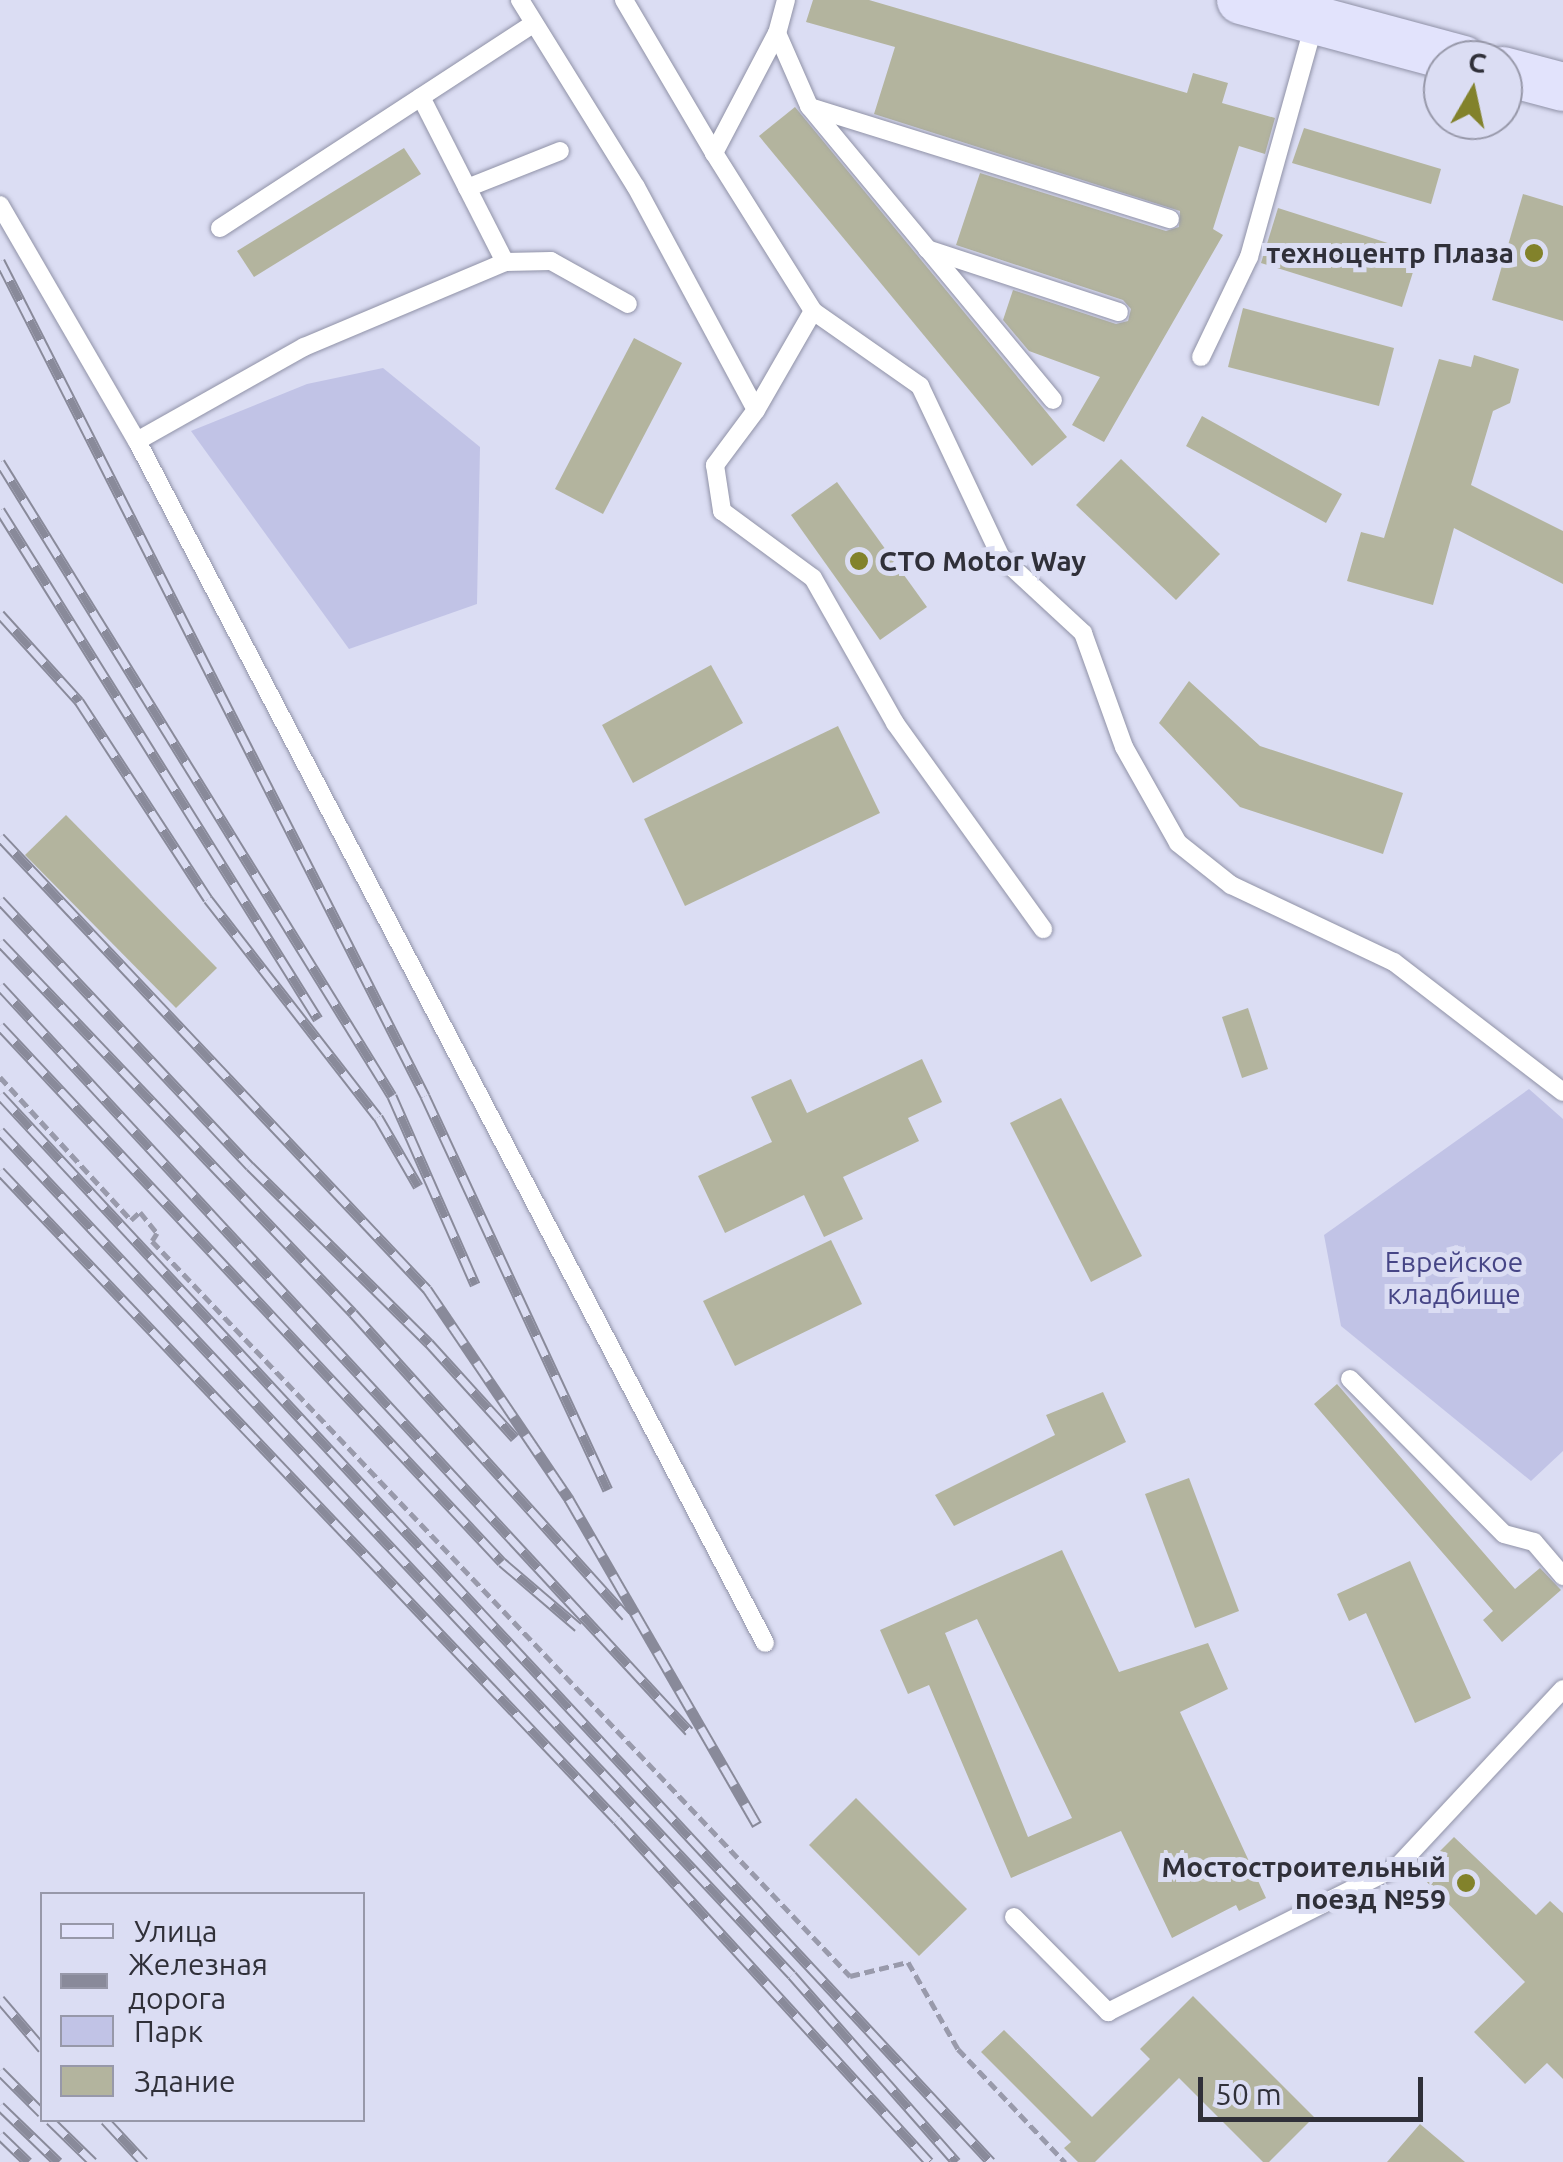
<!DOCTYPE html>
<html>
<head>
<meta charset="utf-8">
<style>
	body { margin:0 }
	#map { position:relative; width:1563px; height:2162px; overflow:hidden; background:#dbddf3; font-family:Ubuntu,sans-serif }
	div>[style] { position:absolute }
	.green>* { inset:0; background:#c1c3e6 }
	.building>* { inset:0; background:#b3b49e }
	.path>* { height:5px; margin-top:-2.5px; transform-origin:0; background:repeating-linear-gradient(90deg,#999aab 0 10px,transparent 0 15px) }
	.roads { filter:drop-shadow(0 0 2px #9092a7) drop-shadow(0 0 2px #9092a7) }
	.service>* { height:18px; margin:-9px; padding:0 9px; transform-origin:9px; border-radius:9px; background:#fff }
	.secondary>* { height:48px; margin:-24px; padding:0 24px; transform-origin:24px; border-radius:24px; background:#e2e3fc }
	.rail>* { height:11px; margin-top:-5.5px; transform-origin:0; background:repeating-linear-gradient(90deg,#dbddf3 0 22px,#898a9a 0 44px); box-sizing:border-box; border-block:2px solid #898a9a }
	.dots>* { width:28px; height:28px; translate:-50% -50%; box-sizing:border-box; border:5px solid #dbddf3; border-radius:50% }
	span { translate:-50% -50%; white-space:nowrap; text-align:center; line-height:1.15; -webkit-text-stroke:10px #dbddf3; paint-order:stroke }
	.poi-label { font-size:28px; color:#303039; font-weight:700 }
	.right { translate:-100% -50%; text-align:right }
	.left { translate:0 -50%; text-align:left }
	.park-label { font-size:28px; color:#464586 }
	.legend { position:absolute; left:40px; top:1892px; width:325px; height:230px; box-sizing:border-box; background:#dbddf3; border:2px solid #9798a9; margin:0; padding:12px 18px; list-style:none; font-size:30px; color:#303039 }
	.legend li { display:flex; align-items:center; gap:20px; height:50px }
	.legend b { width:50px; border:2px solid #9798a9 }
	.north { position:absolute; left:1423px; top:40px; width:100px; height:100px; box-sizing:border-box; background:#dbddf3; border:2px solid #9798a9; border-radius:50%; rotate:9deg; font-size:28px; font-weight:700; line-height:40px; text-align:center; color:#303039 }
	.north::after { content:''; display:block; margin:auto; width:35px; height:45px; background:#82822b; clip-path:polygon(50% 0,100% 100%,50% 72%,0 100%) }
	.scale { position:absolute; left:1198px; top:2077px; width:225px; height:45px; box-sizing:border-box; border:5px solid #303039; border-top:0; padding-left:12px; font-size:30px; line-height:35px; white-space:nowrap; color:#303039; -webkit-text-stroke:8px #dbddf3; paint-order:stroke }
</style>
</head>
<body>
<div id="map">
	<div class="green">
		<div style="clip-path:polygon(383px 368px,480px 447px,477px 604px,349px 649px,191px 431px,307px 384px)"></div>
		<div style="clip-path:polygon(1529px 1089px,1563px 1119px,1563px 1451px,1531px 1481px,1341px 1326px,1324px 1235px)"></div>
	</div>
	<div class="building">
		<div style="clip-path:polygon(813px 0,869px 0,1187px 93px,1193px 73px,1228px 83px,1222px 103px,1275px 118px,1265px 154px,1239px 146px,1213px 229px,1223px 235px,1104px 442px,1072px 425px,1100px 377px,1029px 351px,1003px 320px,1013px 290px,1116px 324px,1128px 321px,1131px 309px,1123px 300px,956px 245px,980px 173px,1166px 231px,1179px 227px,1180px 211px,874px 114px,895px 47px,806px 22px)"></div>
		<div style="clip-path:polygon(795px 107px,1067px 437px,1032px 466px,759px 136px)"></div>
		<div style="clip-path:polygon(1304px 128px,1441px 169px,1431px 204px,1292px 163px)"></div>
		<div style="clip-path:polygon(404px 148px,421px 174px,254px 277px,237px 251px)"></div>
		<div style="clip-path:polygon(1523px 194px,1563px 206px,1563px 321px,1492px 300px)"></div>
		<div style="clip-path:polygon(1278px 208px,1419px 253px,1402px 307px,1261px 263px)"></div>
		<div style="clip-path:polygon(1243px 308px,1394px 348px,1379px 406px,1228px 367px)"></div>
		<div style="clip-path:polygon(634px 338px,682px 363px,603px 514px,555px 489px)"></div>
		<div style="clip-path:polygon(1474px 355px,1519px 369px,1510px 403px,1493px 411px,1471px 485px,1563px 531px,1563px 584px,1454px 528px,1433px 605px,1347px 581px,1361px 532px,1384px 538px,1439px 359px,1471px 367px)"></div>
		<div style="clip-path:polygon(1202px 416px,1342px 494px,1326px 523px,1186px 446px)"></div>
		<div style="clip-path:polygon(1121px 459px,1220px 554px,1176px 600px,1076px 505px)"></div>
		<div style="clip-path:polygon(837px 482px,927px 607px,880px 640px,791px 515px)"></div>
		<div style="clip-path:polygon(711px 665px,743px 723px,633px 783px,602px 725px)"></div>
		<div style="clip-path:polygon(1189px 681px,1260px 746px,1403px 793px,1383px 854px,1240px 807px,1159px 723px)"></div>
		<div style="clip-path:polygon(838px 726px,880px 813px,685px 906px,644px 819px)"></div>
		<div style="clip-path:polygon(66px 815px,217px 968px,176px 1008px,25px 855px)"></div>
		<div style="clip-path:polygon(1248px 1008px,1268px 1069px,1242px 1078px,1222px 1017px)"></div>
		<div style="clip-path:polygon(922px 1059px,942px 1102px,908px 1118px,919px 1141px,843px 1177px,863px 1219px,824px 1237px,804px 1195px,725px 1233px,698px 1176px,772px 1142px,751px 1097px,791px 1079px,807px 1113px)"></div>
		<div style="clip-path:polygon(1061px 1098px,1142px 1256px,1091px 1282px,1010px 1123px)"></div>
		<div style="clip-path:polygon(831px 1240px,862px 1304px,735px 1366px,703px 1301px)"></div>
		<div style="clip-path:polygon(1337px 1384px,1515px 1589px,1540px 1568px,1561px 1590px,1502px 1642px,1483px 1620px,1493px 1611px,1314px 1404px)"></div>
		<div style="clip-path:polygon(1103px 1392px,1126px 1442px,954px 1526px,935px 1495px,1055px 1435px,1046px 1415px)"></div>
		<div style="clip-path:polygon(1189px 1478px,1239px 1611px,1195px 1628px,1145px 1494px)"></div>
		<div style="clip-path:polygon(evenodd,1062px 1550px,1119px 1672px,1208px 1643px,1228px 1689px,1180px 1712px,1266px 1898px,1239px 1911px,1236px 1905px,1172px 1938px,1121px 1831px,1011px 1878px,929px 1685px,908px 1694px,880px 1630px,1062px 1550px,977px 1619px,1072px 1818px,1028px 1837px,945px 1633px,977px 1619px)"></div>
		<div style="clip-path:polygon(1410px 1561px,1471px 1698px,1415px 1723px,1366px 1613px,1349px 1621px,1337px 1594px)"></div>
		<div style="clip-path:polygon(856px 1798px,967px 1909px,919px 1956px,809px 1845px)"></div>
		<div style="clip-path:polygon(1454px 1837px,1536px 1915px,1550px 1901px,1563px 1913px,1563px 2079px,1547px 2063px,1525px 2084px,1474px 2032px,1525px 1982px,1418px 1873px)"></div>
		<div style="clip-path:polygon(1193px 1996px,1314px 2117px,1269px 2162px,1263px 2162px,1179px 2078px,1095px 2162px,1078px 2162px,1064px 2148px,1071px 2142px,981px 2052px,1004px 2030px,1092px 2117px,1150px 2059px,1140px 2049px)"></div>
		<div style="clip-path:polygon(1420px 2124px,1465px 2162px,1387px 2162px)"></div>
	</div>
	<div class="path">
		<div style="left:0;top:1077px;width:194px;rotate:47.5deg"></div>
		<div style="left:131px;top:1220px;width:12px;rotate:-42deg"></div>
		<div style="left:140px;top:1212px;width:27px;rotate:51deg"></div>
		<div style="left:157px;top:1233px;width:9px;rotate:122deg"></div>
		<div style="left:152px;top:1241px;width:1014px;rotate:46.48deg"></div>
		<div style="left:850px;top:1976px;width:60px;rotate:-13.6deg"></div>
		<div style="left:908px;top:1962px;width:100px;rotate:60.1deg"></div>
		<div style="left:958px;top:2049px;width:156px;rotate:46.6deg"></div>
	</div>
	<div class="roads">
		<div class="service">
			<div style="left:520px;top:0;width:220px;rotate:58.2deg"></div>
			<div style="left:636px;top:187px;width:253px;rotate:61.7deg"></div>
			<div style="left:624px;top:0;width:178px;rotate:59.5deg"></div>
			<div style="left:786px;top:0;width:34px;rotate:105deg"></div>
			<div style="left:777px;top:33px;width:136px;rotate:117.7deg"></div>
			<div style="left:714px;top:153px;width:186px;rotate:57.9deg"></div>
			<div style="left:813px;top:311px;width:114px;rotate:119.9deg"></div>
			<div style="left:756px;top:410px;width:69px;rotate:126.7deg"></div>
			<div style="left:715px;top:465px;width:47px;rotate:81.3deg"></div>
			<div style="left:722px;top:511px;width:113px;rotate:36.4deg"></div>
			<div style="left:813px;top:578px;width:167px;rotate:60.5deg"></div>
			<div style="left:895px;top:723px;width:254px;rotate:54.3deg"></div>
			<div style="left:777px;top:33px;width:80px;rotate:66.3deg"></div>
			<div style="left:809px;top:106px;width:382px;rotate:50.3deg"></div>
			<div style="left:810px;top:107px;width:377px;rotate:17.3deg"></div>
			<div style="left:467px;top:188px;width:100px;rotate:-21.7deg"></div>
			<div style="left:0;top:205px;width:273px;rotate:59.9deg"></div>
			<div style="left:137px;top:441px;width:1356px;rotate:62.41deg"></div>
			<div style="left:220px;top:228px;width:374px;rotate:-33.1deg"></div>
			<div style="left:927px;top:249px;width:202px;rotate:18.2deg"></div>
			<div style="left:505px;top:262px;width:46px;rotate:-1.2deg"></div>
			<div style="left:551px;top:261px;width:88px;rotate:29.2deg"></div>
			<div style="left:813px;top:311px;width:131px;rotate:35deg"></div>
			<div style="left:920px;top:386px;width:189px;rotate:64.7deg"></div>
			<div style="left:1001px;top:557px;width:112px;rotate:42.8deg"></div>
			<div style="left:1083px;top:633px;width:121px;rotate:70.2deg"></div>
			<div style="left:1124px;top:747px;width:110px;rotate:60.6deg"></div>
			<div style="left:1178px;top:843px;width:68px;rotate:38.4deg"></div>
			<div style="left:1231px;top:885px;width:180px;rotate:25.3deg"></div>
			<div style="left:1394px;top:962px;width:213px;rotate:37.6deg"></div>
			<div style="left:1201px;top:357px;width:111px;rotate:-64.4deg"></div>
			<div style="left:1249px;top:257px;width:246px;rotate:-74.4deg"></div>
			<div style="left:137px;top:441px;width:192px;rotate:-29.4deg"></div>
			<div style="left:304px;top:347px;width:218px;rotate:-22.9deg"></div>
			<div style="left:505px;top:262px;width:185px;rotate:-117deg"></div>
			<div style="left:1350px;top:1379px;width:218px;rotate:45.2deg"></div>
			<div style="left:1504px;top:1534px;width:31px;rotate:15deg"></div>
			<div style="left:1534px;top:1542px;width:45px;rotate:49.5deg"></div>
			<div style="left:1014px;top:1917px;width:134px;rotate:45.3deg"></div>
			<div style="left:1108px;top:2012px;width:325px;rotate:-26.7deg"></div>
			<div style="left:1398px;top:1866px;width:242px;rotate:-47deg"></div>
		</div>
		<div class="secondary">
			<div style="left:1241px;top:0;width:230px;rotate:15.1deg"></div>
			<div style="left:1503px;top:71px;width:62px;rotate:14.9deg"></div>
		</div>
	</div>
	<div class="rail">
		<div style="left:0;top:261px;width:937px;rotate:63.02deg"></div>
		<div style="left:425px;top:1096px;width:434px;rotate:65.1deg"></div>
		<div style="left:0;top:462px;width:745px;rotate:58.27deg"></div>
		<div style="left:392px;top:1096px;width:206px;rotate:66.2deg"></div>
		<div style="left:0;top:510px;width:600px;rotate:58deg"></div>
		<div style="left:0;top:614px;width:118px;rotate:47.8deg"></div>
		<div style="left:79px;top:701px;width:236px;rotate:56.9deg"></div>
		<div style="left:208px;top:899px;width:276px;rotate:52.1deg"></div>
		<div style="left:378px;top:1117px;width:80px;rotate:59.9deg"></div>
		<div style="left:0;top:837px;width:622px;rotate:46.63deg"></div>
		<div style="left:427px;top:1289px;width:254px;rotate:55.9deg"></div>
		<div style="left:569px;top:1499px;width:376px;rotate:60deg"></div>
		<div style="left:0;top:900px;width:365px;rotate:46.8deg"></div>
		<div style="left:250px;top:1166px;width:252px;rotate:44.7deg"></div>
		<div style="left:429px;top:1343px;width:128px;rotate:47.8deg"></div>
		<div style="left:0;top:942px;width:512px;rotate:46.42deg"></div>
		<div style="left:353px;top:1313px;width:408px;rotate:48deg"></div>
		<div style="left:0;top:986px;width:1015px;rotate:47.24deg"></div>
		<div style="left:0;top:1026px;width:734px;rotate:46.88deg"></div>
		<div style="left:502px;top:1562px;width:100px;rotate:40.5deg"></div>
		<div style="left:0;top:1095px;width:1456px;rotate:47.11deg"></div>
		<div style="left:0;top:1131px;width:1157px;rotate:46.82deg"></div>
		<div style="left:792px;top:1975px;width:249px;rotate:48.7deg"></div>
		<div style="left:0;top:1171px;width:895px;rotate:46.45deg"></div>
		<div style="left:617px;top:1820px;width:463px;rotate:47.6deg"></div>
		<div style="left:0;top:1999px;width:65px;rotate:49.4deg"></div>
		<div style="left:0;top:2071px;width:59px;rotate:45deg"></div>
		<div style="left:0;top:2106px;width:81px;rotate:44deg"></div>
		<div style="left:50px;top:2120px;width:60px;rotate:44.3deg"></div>
		<div style="left:105px;top:2120px;width:57px;rotate:47.1deg"></div>
		<div style="left:0;top:2135px;width:39px;rotate:44deg"></div>
	</div>
	<div class="dots">
		<div style="left:1534px;top:253px;background:#82822b"></div>
		<div style="left:859px;top:561px;background:#82822b"></div>
		<div style="left:1466px;top:1883px;background:#82822b"></div>
	</div>
	<div class="poi-label">
		<span class="right" style="left:1514px;top:253px">техноцентр Плаза</span>
		<span class="left" style="left:879px;top:561px">СТО Motor Way</span>
		<span class="right" style="left:1446px;top:1883px">Мостостроительный<br>поезд №59</span>
	</div>
	<div class="park-label">
		<span style="left:1454px;top:1278px">Еврейское<br>кладбище</span>
	</div>
	<ul class="legend">
	<li><b style="height:12px;background:#e2e3fc"></b>Улица</li>
	<li><b style="height:12px;background:#898a9a"></b>Железная дорога</li>
	<li><b style="height:28px;background:#c1c3e6"></b>Парк</li>
	<li><b style="height:28px;background:#b3b49e"></b>Здание</li>
	</ul>
	<div class="north">С</div>
	<div class="scale">50 m</div>
</div>
</body>
</html>
